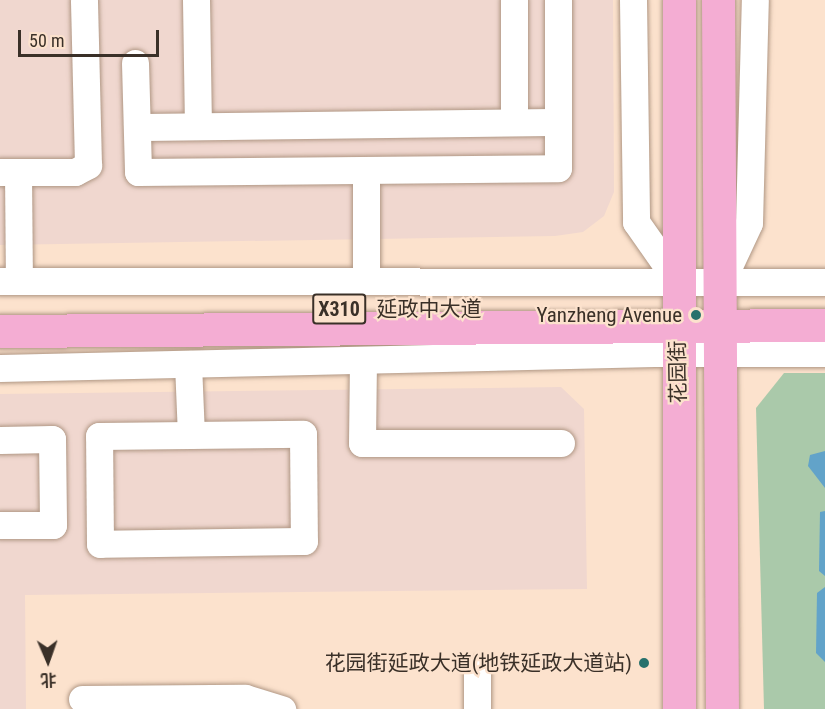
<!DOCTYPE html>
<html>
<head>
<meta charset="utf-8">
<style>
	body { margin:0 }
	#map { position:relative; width:825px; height:709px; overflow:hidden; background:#fce2cd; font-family:"Roboto Condensed","Noto Sans SC",sans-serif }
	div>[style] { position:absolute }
	.commercial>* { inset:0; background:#f0d7cf }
	.green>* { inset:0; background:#aac9aa }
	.water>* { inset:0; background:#62a3c9 }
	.roads { filter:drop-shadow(0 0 2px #b09784) drop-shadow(0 0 2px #b09784) }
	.minor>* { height:27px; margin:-13.5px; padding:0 13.5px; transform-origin:13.5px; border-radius:13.5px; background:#fff }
	.major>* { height:33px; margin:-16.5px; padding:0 16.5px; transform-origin:16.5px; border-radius:16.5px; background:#f4add3 }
	.dots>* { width:16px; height:16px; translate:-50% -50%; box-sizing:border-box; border:3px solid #fce2cd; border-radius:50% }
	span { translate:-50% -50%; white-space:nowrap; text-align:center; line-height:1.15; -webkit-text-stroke:4.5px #fce2cd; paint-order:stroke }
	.shield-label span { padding:2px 4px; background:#fce2cd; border:2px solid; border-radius:4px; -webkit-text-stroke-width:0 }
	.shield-label { font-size:20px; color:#3a3028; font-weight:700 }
	.street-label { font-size:21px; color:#3a3028 }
	.poi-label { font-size:21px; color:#3a3028 }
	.right { translate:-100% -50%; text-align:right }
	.north { position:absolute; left:18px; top:631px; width:60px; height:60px; -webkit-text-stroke:4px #fce2cd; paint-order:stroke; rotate:178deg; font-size:16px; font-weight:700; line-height:24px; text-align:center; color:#3a3028 }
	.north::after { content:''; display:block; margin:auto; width:21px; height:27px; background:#3a3028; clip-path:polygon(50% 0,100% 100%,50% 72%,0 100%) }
	.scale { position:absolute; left:18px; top:30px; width:141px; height:27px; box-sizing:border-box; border:3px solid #3a3028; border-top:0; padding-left:8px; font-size:18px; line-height:21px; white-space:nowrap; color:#3a3028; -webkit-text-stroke:4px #fce2cd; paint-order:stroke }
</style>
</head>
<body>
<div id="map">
	<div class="commercial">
		<div style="clip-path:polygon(0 0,613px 0,614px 192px,604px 216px,583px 232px,555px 236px,0 245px)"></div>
		<div style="clip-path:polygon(561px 387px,584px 409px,587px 589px,25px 595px,26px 709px,0 709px,0 394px)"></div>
	</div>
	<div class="green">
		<div style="clip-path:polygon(784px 373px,825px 373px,825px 709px,764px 709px,756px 408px)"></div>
	</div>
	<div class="water">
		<div style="clip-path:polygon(825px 451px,825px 488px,808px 466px,810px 455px)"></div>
		<div style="clip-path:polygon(825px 511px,825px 576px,819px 571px,820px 512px)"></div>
		<div style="clip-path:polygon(825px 587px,825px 662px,816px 653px,817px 593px)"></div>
	</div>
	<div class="roads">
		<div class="minor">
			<div style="left:196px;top:0;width:126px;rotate:89.1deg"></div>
			<div style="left:514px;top:0;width:122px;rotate:90deg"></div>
			<div style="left:633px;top:0;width:222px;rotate:89.2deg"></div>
			<div style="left:636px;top:222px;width:73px;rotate:55deg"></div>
			<div style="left:135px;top:63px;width:109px;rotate:88.4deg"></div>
			<div style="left:138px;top:172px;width:420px;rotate:-0.5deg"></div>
			<div style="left:558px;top:168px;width:168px;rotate:-90deg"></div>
			<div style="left:137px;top:127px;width:421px;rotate:-0.7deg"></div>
			<div style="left:0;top:172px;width:75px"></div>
			<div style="left:75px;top:172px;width:15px;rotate:-28deg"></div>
			<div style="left:88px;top:165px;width:165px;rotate:-91.4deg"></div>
			<div style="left:18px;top:172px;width:109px;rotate:89.5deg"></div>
			<div style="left:0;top:281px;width:825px;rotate:0.07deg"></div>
			<div style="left:366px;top:281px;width:110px;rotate:-90deg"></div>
			<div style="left:721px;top:283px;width:66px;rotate:-65deg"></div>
			<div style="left:749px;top:223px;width:223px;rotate:-88.5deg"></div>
			<div style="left:363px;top:360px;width:83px;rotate:90.7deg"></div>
			<div style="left:362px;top:443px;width:199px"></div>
			<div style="left:188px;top:364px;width:71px;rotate:87.6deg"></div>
			<div style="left:0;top:368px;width:654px;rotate:-1.31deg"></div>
			<div style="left:654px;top:353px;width:171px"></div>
			<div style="left:303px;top:434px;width:107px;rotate:89.5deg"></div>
			<div style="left:304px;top:541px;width:204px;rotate:179.2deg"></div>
			<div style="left:100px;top:544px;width:108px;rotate:-90.5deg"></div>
			<div style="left:99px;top:436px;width:204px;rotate:-0.6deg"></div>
			<div style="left:0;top:440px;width:52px;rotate:-1.1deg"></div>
			<div style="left:52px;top:439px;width:86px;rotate:89.3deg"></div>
			<div style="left:53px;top:525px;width:53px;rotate:180deg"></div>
			<div style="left:477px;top:670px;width:39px;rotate:90deg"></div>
			<div style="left:82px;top:699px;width:163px;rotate:-0.4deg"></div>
			<div style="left:245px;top:698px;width:39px;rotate:17deg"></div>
		</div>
		<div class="major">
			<div style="left:679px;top:0;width:709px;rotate:90deg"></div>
			<div style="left:718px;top:0;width:709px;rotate:89.68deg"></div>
			<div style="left:0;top:331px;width:825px;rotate:-0.42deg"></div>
		</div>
	</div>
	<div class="dots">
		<div style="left:696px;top:315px;background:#27716c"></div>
		<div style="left:644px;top:663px;background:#27716c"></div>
	</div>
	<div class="shield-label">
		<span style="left:339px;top:309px">X310</span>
	</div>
	<div class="street-label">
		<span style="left:429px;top:309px">延政中大道</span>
		<span style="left:678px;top:372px;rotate:-91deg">花园街</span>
	</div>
	<div class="poi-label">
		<span class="right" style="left:682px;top:315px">Yanzheng Avenue</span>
		<span class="right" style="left:632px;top:663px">花园街延政大道(地铁延政大道站)</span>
	</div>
	<div class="north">北</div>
	<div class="scale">50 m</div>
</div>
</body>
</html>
